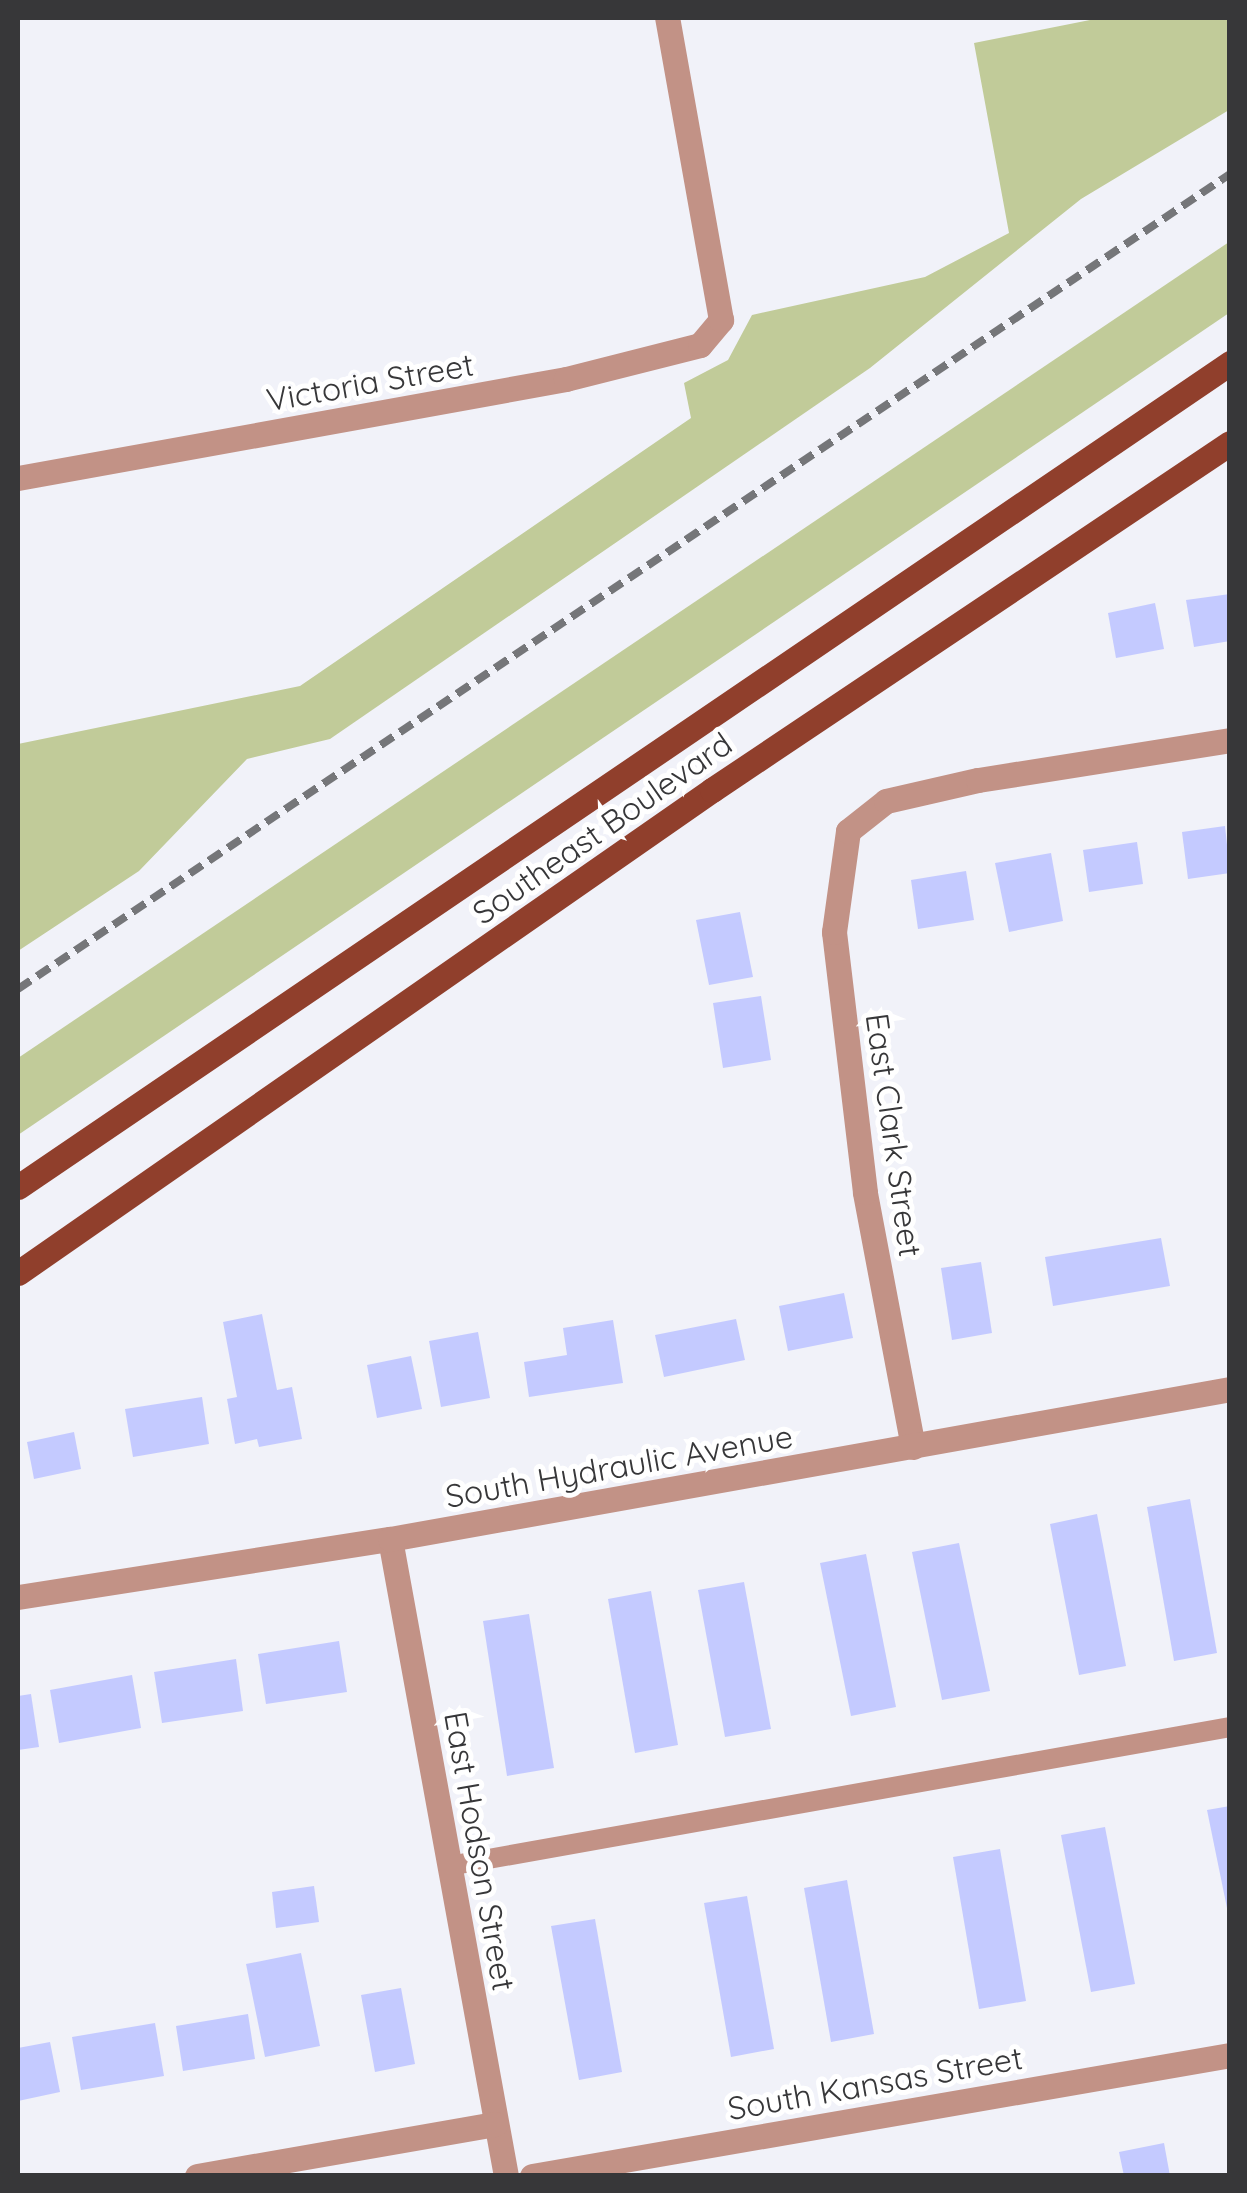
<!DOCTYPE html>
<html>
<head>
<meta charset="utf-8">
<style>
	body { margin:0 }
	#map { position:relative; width:1247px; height:2193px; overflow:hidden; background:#f1f2f9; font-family:Quicksand,sans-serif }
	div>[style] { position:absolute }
	.green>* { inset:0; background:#c1cb99 }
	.building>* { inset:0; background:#c4caff }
	.service>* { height:20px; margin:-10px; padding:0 10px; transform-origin:10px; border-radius:10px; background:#c29286 }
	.minor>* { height:25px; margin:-12.5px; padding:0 12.5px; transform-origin:12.5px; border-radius:12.5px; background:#c29286 }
	.tertiary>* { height:25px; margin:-12.5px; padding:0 12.5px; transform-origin:12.5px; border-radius:12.5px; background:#c29286 }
	.primary>* { height:25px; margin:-12.5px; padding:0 12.5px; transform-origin:12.5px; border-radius:12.5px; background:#903f2c }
	.rail>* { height:8px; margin-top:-4px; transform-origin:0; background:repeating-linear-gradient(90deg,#757679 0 15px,transparent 0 23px) }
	span { translate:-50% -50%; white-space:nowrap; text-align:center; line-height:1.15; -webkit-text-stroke:10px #fff; paint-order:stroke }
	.street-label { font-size:32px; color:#373739 }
	.frame { position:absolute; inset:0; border:20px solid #373739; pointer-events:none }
</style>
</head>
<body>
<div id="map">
	<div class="green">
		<div style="clip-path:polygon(1100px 18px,1229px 18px,1229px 110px,1081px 199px,870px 368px,330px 739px,247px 759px,139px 871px,18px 951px,18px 744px,300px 686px,691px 418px,684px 383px,728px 360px,752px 315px,925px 277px,1009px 233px,974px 43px)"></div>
		<div style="clip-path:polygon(1229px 242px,1229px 313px,18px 1135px,18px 1058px)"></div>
	</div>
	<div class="building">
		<div style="clip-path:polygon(1230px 594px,1230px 641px,1194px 647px,1186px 600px)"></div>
		<div style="clip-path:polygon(1155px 603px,1164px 649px,1116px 658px,1108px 613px)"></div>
		<div style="clip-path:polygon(1225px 826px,1230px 873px,1188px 879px,1182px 832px)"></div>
		<div style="clip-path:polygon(1137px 842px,1143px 884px,1089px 892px,1083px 850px)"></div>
		<div style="clip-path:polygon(1051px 853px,1063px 921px,1009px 932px,995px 863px)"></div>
		<div style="clip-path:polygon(966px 871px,974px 920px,918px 929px,911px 880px)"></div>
		<div style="clip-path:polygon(740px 912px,753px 977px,709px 985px,696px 920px)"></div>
		<div style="clip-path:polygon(761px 996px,771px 1060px,723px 1068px,713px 1003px)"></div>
		<div style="clip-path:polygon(1161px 1238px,1170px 1286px,1053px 1306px,1045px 1257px)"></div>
		<div style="clip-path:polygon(981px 1262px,992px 1333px,952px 1340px,941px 1268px)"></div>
		<div style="clip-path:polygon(844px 1293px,853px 1338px,788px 1351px,779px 1306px)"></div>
		<div style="clip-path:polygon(262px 1314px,277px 1390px,292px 1387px,302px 1439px,259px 1447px,257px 1439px,235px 1444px,227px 1399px,237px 1397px,223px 1322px)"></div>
		<div style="clip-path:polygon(736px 1319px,745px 1360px,664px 1377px,655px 1335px)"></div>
		<div style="clip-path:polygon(613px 1320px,623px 1383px,529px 1397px,524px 1362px,567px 1355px,563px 1328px)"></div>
		<div style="clip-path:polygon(478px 1332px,490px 1398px,441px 1407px,429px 1341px)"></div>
		<div style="clip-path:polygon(411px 1356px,422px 1409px,377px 1418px,367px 1365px)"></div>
		<div style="clip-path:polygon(202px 1397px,209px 1444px,133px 1457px,125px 1409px)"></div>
		<div style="clip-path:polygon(74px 1432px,81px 1469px,34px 1479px,27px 1442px)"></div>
		<div style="clip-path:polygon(1190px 1499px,1217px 1653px,1174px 1661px,1147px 1507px)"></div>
		<div style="clip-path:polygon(1097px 1514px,1126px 1666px,1079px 1675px,1050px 1524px)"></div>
		<div style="clip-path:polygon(959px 1543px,990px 1691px,942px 1700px,912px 1552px)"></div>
		<div style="clip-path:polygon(866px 1554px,896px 1707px,851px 1716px,820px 1563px)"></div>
		<div style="clip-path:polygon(744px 1582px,771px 1729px,725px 1737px,698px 1590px)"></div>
		<div style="clip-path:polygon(651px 1591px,678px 1745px,635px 1753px,608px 1599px)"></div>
		<div style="clip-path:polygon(529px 1614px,554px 1768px,507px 1776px,483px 1621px)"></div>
		<div style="clip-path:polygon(339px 1641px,347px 1692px,266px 1704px,258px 1654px)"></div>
		<div style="clip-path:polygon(236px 1659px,243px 1711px,162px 1723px,154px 1672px)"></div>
		<div style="clip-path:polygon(132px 1675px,141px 1728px,59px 1743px,50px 1690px)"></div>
		<div style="clip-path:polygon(31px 1694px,39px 1747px,18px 1750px,18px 1696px)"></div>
		<div style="clip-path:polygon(1230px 1806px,1230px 1913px,1228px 1913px,1207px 1810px)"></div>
		<div style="clip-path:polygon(1105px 1827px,1135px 1984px,1091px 1992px,1061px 1835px)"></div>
		<div style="clip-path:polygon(1000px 1849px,1026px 2001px,979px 2009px,953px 1857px)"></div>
		<div style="clip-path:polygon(847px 1880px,874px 2034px,831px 2042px,804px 1888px)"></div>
		<div style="clip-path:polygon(314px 1886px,319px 1922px,276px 1928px,272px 1892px)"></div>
		<div style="clip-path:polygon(747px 1896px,774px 2049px,731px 2057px,704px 1903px)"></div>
		<div style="clip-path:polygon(595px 1919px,622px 2072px,579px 2080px,551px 1926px)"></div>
		<div style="clip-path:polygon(301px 1953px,320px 2046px,265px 2057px,246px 1964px)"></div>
		<div style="clip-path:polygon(401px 1988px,415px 2064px,375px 2072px,361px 1995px)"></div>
		<div style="clip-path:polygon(248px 2014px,255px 2059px,183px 2071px,176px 2026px)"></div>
		<div style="clip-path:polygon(155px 2023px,164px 2076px,81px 2090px,72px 2037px)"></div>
		<div style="clip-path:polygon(50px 2042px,60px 2092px,18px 2101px,18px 2048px)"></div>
		<div style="clip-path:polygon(1164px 2143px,1170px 2176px,1124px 2176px,1119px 2152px)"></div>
	</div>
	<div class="service">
		<div style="left:449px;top:1866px;width:793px;rotate:-10.09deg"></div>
	</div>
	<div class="minor">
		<div style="left:18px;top:478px;width:557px;rotate:-10.24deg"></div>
		<div style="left:566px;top:379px;width:138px;rotate:-14.2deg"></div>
		<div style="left:700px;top:345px;width:33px;rotate:-50deg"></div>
		<div style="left:721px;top:320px;width:307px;rotate:-100.1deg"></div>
		<div style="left:913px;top:1447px;width:259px;rotate:-100.7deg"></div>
		<div style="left:865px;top:1192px;width:262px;rotate:-96.8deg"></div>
		<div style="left:834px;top:932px;width:102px;rotate:-82.1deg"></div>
		<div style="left:848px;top:831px;width:48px;rotate:-38.3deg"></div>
		<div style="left:886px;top:801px;width:94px;rotate:-12.9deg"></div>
		<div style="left:978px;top:780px;width:255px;rotate:-9deg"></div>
		<div style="left:390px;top:1539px;width:647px;rotate:79.68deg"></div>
		<div style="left:197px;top:2176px;width:303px;rotate:-9.9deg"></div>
		<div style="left:532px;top:2176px;width:708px;rotate:-9.83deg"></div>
	</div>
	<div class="tertiary">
		<div style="left:18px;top:1597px;width:376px;rotate:-8.9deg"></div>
		<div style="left:390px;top:1539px;width:853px;rotate:-10.12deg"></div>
	</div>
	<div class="primary">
		<div style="left:18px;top:1187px;width:1466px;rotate:-34.21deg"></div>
		<div style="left:18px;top:1273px;width:846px;rotate:-34.84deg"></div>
		<div style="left:712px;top:790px;width:623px;rotate:-33.82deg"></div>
	</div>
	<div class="rail">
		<div style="left:18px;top:989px;width:1461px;rotate:-33.92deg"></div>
	</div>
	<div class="street-label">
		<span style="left:370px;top:382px;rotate:-10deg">Victoria Street</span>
		<span style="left:602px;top:828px;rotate:-35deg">Southeast Boulevard</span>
		<span style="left:894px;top:1135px;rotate:82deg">East Clark Street</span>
		<span style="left:619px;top:1466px;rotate:-10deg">South Hydraulic Avenue</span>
		<span style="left:480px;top:1851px;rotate:80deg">East Hodson Street</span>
		<span style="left:875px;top:2083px;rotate:-10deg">South Kansas Street</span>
	</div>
	<div class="frame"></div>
</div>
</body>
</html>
